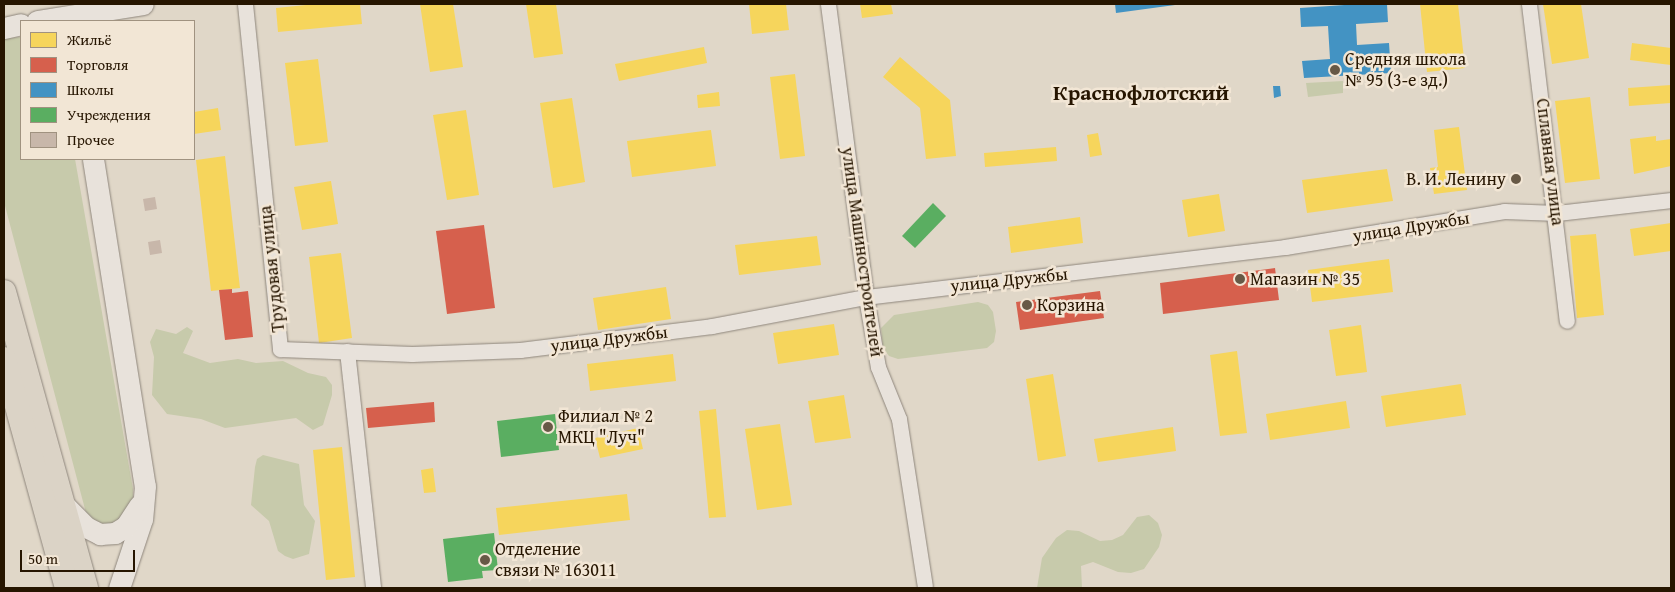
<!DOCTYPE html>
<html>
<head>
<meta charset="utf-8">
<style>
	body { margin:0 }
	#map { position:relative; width:1675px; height:592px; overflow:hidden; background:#e0d7c8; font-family:"Gentium Book Plus",serif }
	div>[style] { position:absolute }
	.green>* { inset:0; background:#c7caab }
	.homes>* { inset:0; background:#f6d55c }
	.shops>* { inset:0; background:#d6604d }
	.schools>* { inset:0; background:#4393c3 }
	.public>* { inset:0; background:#5aae61 }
	.building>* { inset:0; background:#c8b7aa }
	.roads { filter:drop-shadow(0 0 1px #8e867c) drop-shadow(0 0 1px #8e867c) }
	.street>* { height:15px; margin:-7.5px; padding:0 7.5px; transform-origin:7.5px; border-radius:7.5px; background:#e8e2db }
	.secondary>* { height:21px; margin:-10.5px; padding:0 10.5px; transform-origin:10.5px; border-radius:10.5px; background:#e8e2db }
	.primary>* { height:24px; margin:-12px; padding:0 12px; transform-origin:12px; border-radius:12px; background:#dbd3c6 }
	.dots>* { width:14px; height:14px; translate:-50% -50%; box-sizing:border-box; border:2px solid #f2e6d5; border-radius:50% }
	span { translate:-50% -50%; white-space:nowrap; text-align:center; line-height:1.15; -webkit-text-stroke:5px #f2e6d5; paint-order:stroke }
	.poi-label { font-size:18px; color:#261500 }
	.left { translate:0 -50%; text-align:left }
	.right { translate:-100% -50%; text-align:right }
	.street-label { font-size:18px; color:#261500 }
	.district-label { font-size:22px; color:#261500; font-weight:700 }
	.frame { position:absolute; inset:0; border:5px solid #261500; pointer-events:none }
	.legend { position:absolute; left:20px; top:20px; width:175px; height:140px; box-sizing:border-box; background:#f2e6d5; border:1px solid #a09280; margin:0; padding:6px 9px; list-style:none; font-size:15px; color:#261500 }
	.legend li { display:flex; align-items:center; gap:10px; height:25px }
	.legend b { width:25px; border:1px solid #a09280 }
	.scale { position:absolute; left:20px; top:550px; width:115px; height:22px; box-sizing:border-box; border:2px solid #261500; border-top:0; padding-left:6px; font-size:15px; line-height:18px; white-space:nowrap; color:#261500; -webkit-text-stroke:4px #f2e6d5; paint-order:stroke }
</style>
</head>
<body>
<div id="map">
	<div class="green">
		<div style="clip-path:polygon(21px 37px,21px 159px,75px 159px,133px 489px,133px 506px,127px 517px,105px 526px,95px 522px,86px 513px,4px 202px,4px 38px)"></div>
		<div style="clip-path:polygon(1343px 81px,1343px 93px,1308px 97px,1306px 83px)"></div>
		<div style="clip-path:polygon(978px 302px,988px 305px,993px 312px,996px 331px,994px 342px,987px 348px,898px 359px,889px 356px,883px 348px,881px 328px,894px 315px)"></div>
		<div style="clip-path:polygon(187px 327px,193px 331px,183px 353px,210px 363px,238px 359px,256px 363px,283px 361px,308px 373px,326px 377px,332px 385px,332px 395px,323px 425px,313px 430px,296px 418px,225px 428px,201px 419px,167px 414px,152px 395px,154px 357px,150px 342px,156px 329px,176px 334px)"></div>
		<div style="clip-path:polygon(263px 455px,299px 464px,304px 505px,315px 521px,309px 554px,293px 559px,285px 556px,278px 551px,269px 521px,251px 505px,255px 467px,257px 459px)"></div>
		<div style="clip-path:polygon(1149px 515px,1158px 523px,1162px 535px,1159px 547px,1144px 569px,1131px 573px,1118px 572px,1093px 562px,1081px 566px,1082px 588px,1037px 588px,1042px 558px,1056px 538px,1067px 530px,1079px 531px,1100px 541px,1112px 540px,1123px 535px,1137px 517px)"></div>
	</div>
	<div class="homes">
		<div style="clip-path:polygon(316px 4px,360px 4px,362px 24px,278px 32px,276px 8px)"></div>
		<div style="clip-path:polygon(420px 4px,453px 4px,463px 67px,430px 72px)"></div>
		<div style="clip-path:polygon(526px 4px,556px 4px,563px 54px,534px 58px)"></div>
		<div style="clip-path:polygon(749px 4px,786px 4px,789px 30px,752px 34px)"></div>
		<div style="clip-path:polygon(860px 4px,891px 4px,893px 14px,862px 18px)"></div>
		<div style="clip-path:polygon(1420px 4px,1458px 4px,1465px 68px,1427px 72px)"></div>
		<div style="clip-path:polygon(1543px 4px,1581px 4px,1589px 58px,1552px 64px)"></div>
		<div style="clip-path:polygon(1632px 43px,1671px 48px,1671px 65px,1630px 60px)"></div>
		<div style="clip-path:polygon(704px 47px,707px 63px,619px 81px,615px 64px)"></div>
		<div style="clip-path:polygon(900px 57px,950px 100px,956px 156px,926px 159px,920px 108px,883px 77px)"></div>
		<div style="clip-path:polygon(318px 59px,328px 142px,295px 146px,285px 63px)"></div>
		<div style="clip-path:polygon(795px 74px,805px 156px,780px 159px,770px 77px)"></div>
		<div style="clip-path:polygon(1671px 85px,1671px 103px,1629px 106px,1628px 88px)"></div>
		<div style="clip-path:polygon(719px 92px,720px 106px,698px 108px,697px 95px)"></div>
		<div style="clip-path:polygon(1590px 97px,1600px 179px,1565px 183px,1555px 101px)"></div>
		<div style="clip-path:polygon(572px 98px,585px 182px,553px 188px,540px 103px)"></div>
		<div style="clip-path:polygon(218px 108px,221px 130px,194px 134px,194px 112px)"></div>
		<div style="clip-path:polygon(466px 110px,479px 195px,447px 200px,433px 115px)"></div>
		<div style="clip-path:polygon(1459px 127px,1467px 190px,1434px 194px,1430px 168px,1438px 167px,1434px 130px)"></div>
		<div style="clip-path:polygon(711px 130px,716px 166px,632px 177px,627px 141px)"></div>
		<div style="clip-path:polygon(1098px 133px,1102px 155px,1090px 157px,1087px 135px)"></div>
		<div style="clip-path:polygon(1656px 136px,1656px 141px,1671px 139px,1671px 166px,1634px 174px,1630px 139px)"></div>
		<div style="clip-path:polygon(1056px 147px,1057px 161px,985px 167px,984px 153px)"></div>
		<div style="clip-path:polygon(225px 156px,240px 288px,211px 291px,196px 160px)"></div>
		<div style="clip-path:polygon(1387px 169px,1393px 201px,1307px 213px,1302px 180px)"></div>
		<div style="clip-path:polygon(331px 181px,338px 224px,302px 230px,294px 187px)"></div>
		<div style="clip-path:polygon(1219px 194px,1225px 231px,1188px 237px,1182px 200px)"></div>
		<div style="clip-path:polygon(1080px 217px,1083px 243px,1011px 253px,1008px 227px)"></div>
		<div style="clip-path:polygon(1671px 223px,1671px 251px,1634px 256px,1630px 229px)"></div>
		<div style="clip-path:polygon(1596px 234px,1604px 315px,1577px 318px,1570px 236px)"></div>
		<div style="clip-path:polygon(817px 236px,821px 265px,739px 275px,735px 245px)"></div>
		<div style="clip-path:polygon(341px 253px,352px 338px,319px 343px,309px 257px)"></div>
		<div style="clip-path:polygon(1389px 259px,1393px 292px,1312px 302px,1308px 270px)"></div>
		<div style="clip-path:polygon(666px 287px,671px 319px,598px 330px,593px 298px)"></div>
		<div style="clip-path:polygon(834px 324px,839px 355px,778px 364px,773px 333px)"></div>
		<div style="clip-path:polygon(1361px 325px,1367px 372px,1336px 376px,1329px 330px)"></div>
		<div style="clip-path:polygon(1237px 351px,1247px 433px,1220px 436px,1210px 355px)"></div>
		<div style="clip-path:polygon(673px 354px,676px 381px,590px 391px,587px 364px)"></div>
		<div style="clip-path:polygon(1053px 374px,1066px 456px,1038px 461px,1026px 379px)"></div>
		<div style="clip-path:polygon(1461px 384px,1466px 415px,1386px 427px,1381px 396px)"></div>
		<div style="clip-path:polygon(844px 395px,851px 438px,815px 443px,808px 401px)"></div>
		<div style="clip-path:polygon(1346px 401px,1350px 428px,1270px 440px,1266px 414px)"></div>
		<div style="clip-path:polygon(716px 409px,726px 517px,709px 518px,699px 411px)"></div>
		<div style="clip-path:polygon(780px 424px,792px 505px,757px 510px,745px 429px)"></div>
		<div style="clip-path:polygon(1173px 427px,1176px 451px,1098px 462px,1094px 439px)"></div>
		<div style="clip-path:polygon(638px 428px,643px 449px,600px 458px,595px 438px)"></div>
		<div style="clip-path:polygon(342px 447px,355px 577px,326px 580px,313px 450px)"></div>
		<div style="clip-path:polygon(433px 468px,436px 492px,424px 493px,421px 470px)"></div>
		<div style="clip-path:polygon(627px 494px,630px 520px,499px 535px,496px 508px)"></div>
	</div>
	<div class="shops">
		<div style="clip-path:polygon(484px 225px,495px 308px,447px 314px,436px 231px)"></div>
		<div style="clip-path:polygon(1275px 268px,1279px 300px,1163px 314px,1160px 283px)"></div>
		<div style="clip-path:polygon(232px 289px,232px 293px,248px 291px,253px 337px,225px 340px,219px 290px)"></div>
		<div style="clip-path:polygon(1100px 291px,1104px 318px,1020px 330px,1016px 302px)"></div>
		<div style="clip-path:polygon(434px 402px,435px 422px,368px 428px,366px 408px)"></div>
	</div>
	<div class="schools">
		<div style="clip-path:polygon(1115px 4px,1175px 4px,1175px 5px,1116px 13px)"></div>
		<div style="clip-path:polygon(1359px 4px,1387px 4px,1388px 22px,1356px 24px,1357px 45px,1389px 43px,1391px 73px,1304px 78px,1302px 61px,1330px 59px,1328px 26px,1301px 27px,1300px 8px)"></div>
		<div style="clip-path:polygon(1273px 86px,1280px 86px,1281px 96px,1274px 98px)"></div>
	</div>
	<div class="public">
		<div style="clip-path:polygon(933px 203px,946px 216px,915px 248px,902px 236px)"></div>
		<div style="clip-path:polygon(555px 414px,559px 450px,501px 457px,497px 421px)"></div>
		<div style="clip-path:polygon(494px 533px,498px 570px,482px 571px,483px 578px,448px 582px,443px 539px)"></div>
	</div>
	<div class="building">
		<div style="clip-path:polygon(155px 197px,157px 209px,145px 211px,143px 199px)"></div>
		<div style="clip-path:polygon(160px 240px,162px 253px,150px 255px,148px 242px)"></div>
	</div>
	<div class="roads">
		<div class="street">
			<div style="left:245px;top:4px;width:347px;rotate:84.2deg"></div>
			<div style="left:280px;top:349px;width:132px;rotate:2.2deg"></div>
			<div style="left:412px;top:354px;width:108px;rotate:-2.1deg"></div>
			<div style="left:520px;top:350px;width:193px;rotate:-7.1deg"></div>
			<div style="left:712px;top:326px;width:157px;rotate:-10.7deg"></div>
			<div style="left:866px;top:297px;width:422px;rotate:-6.8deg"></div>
			<div style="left:1285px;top:247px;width:222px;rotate:-9.3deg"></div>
			<div style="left:1504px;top:211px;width:53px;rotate:2.2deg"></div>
			<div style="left:1557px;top:213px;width:115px;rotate:-6.5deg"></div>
			<div style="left:828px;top:4px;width:295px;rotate:82.6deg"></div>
			<div style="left:866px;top:297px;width:71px;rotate:80.3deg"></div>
			<div style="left:878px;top:367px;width:56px;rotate:68deg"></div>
			<div style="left:899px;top:419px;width:169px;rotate:81.2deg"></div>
			<div style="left:1529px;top:4px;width:319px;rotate:83.2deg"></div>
			<div style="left:347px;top:351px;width:238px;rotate:83.7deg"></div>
		</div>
		<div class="secondary">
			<div style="left:37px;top:21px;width:107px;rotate:-9.1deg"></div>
			<div style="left:4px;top:28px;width:17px;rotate:-13deg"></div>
			<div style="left:93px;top:159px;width:331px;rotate:81deg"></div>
			<div style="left:145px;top:486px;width:33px;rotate:95deg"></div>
			<div style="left:142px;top:519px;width:73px;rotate:108.4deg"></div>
			<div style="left:63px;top:504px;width:33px;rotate:45deg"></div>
			<div style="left:86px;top:527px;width:16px;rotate:27deg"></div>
			<div style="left:100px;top:534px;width:15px;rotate:-4deg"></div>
			<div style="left:115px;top:533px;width:13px;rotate:-32deg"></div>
			<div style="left:126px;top:526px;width:24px;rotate:-57deg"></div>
		</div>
		<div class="primary">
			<div style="left:4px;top:292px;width:307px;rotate:74.5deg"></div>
			<div style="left:4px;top:359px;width:238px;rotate:74.6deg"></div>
		</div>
	</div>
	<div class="dots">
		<div style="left:1335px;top:70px;background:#675946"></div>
		<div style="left:1516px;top:179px;background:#675946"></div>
		<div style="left:1240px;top:279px;background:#675946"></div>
		<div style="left:1027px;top:305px;background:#675946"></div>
		<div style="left:548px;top:427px;background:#675946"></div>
		<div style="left:485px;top:560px;background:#675946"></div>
	</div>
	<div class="poi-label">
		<span class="left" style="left:1345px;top:70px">Средняя школа<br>№ 95 (3-е зд.)</span>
		<span class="right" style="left:1506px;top:179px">В. И. Ленину</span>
		<span class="left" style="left:1250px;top:279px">Магазин № 35</span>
		<span class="left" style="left:1037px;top:305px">Корзина</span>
		<span class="left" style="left:558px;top:427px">Филиал № 2<br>МКЦ "Луч"</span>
		<span class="left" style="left:495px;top:560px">Отделение<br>связи № 163011</span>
	</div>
	<div class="street-label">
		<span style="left:1550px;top:162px;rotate:83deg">Сплавная улица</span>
		<span style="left:1411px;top:227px;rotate:-9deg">улица Дружбы</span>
		<span style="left:862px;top:252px;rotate:82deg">улица Машиностроителей</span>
		<span style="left:272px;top:269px;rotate:-96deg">Трудовая улица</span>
		<span style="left:1009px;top:280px;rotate:-6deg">улица Дружбы</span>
		<span style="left:609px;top:339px;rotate:-7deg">улица Дружбы</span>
	</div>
	<div class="district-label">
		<span style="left:1141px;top:93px">Краснофлотский</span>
	</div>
	<div class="frame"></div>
	<ul class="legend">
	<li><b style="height:14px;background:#f6d55c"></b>Жильё</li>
	<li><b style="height:14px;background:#d6604d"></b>Торговля</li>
	<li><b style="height:14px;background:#4393c3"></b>Школы</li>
	<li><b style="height:14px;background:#5aae61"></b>Учреждения</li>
	<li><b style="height:14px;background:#c8b7aa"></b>Прочее</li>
	</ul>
	<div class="scale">50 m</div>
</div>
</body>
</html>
